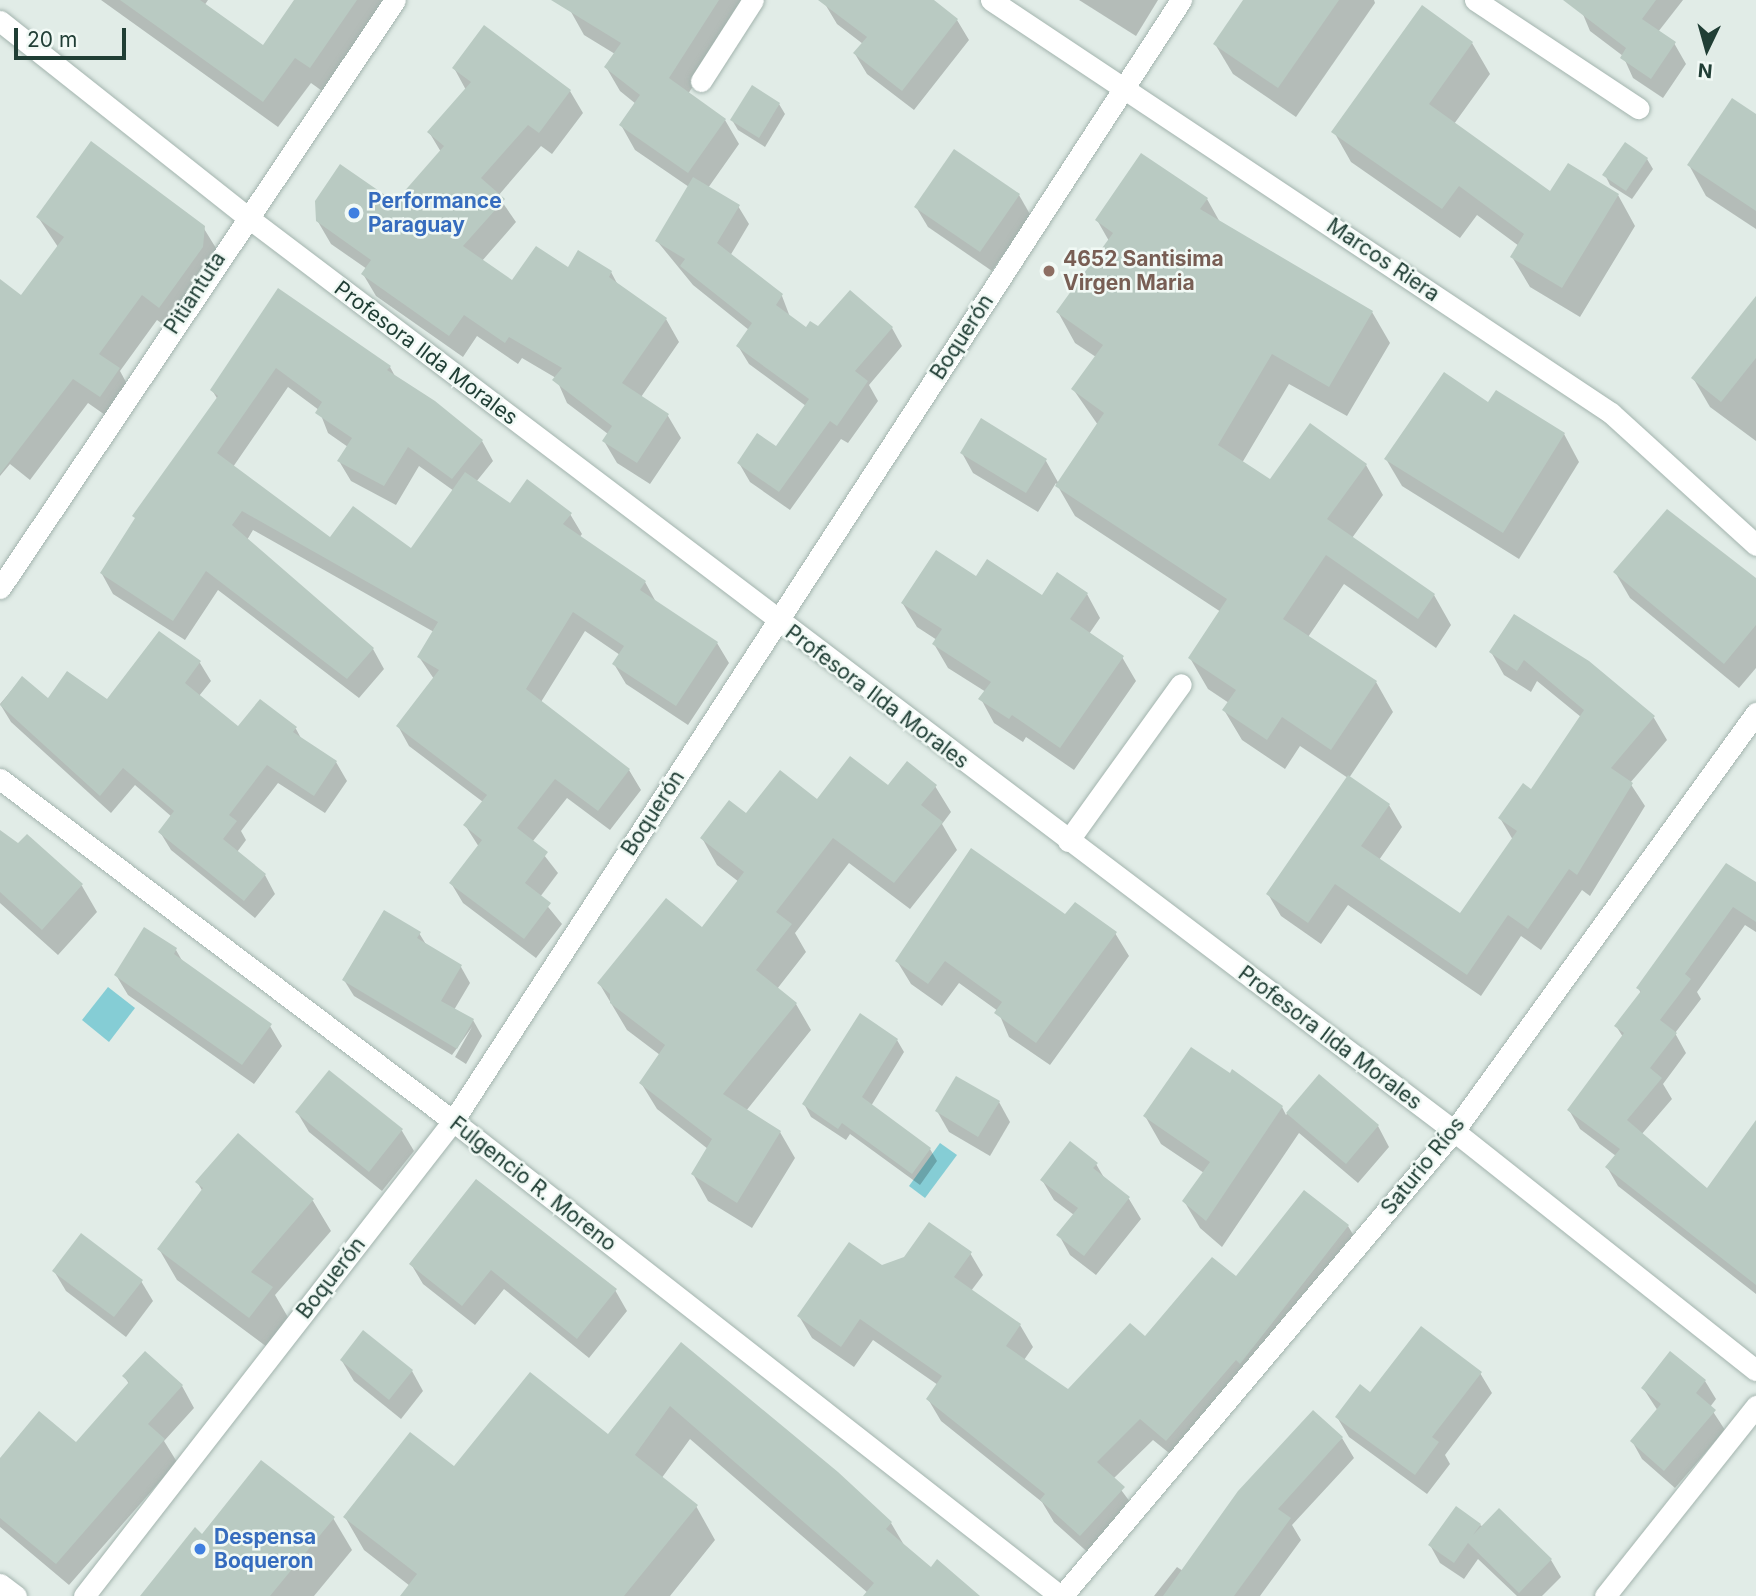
<!DOCTYPE html>
<html>
<head>
<meta charset="utf-8">
<style>
	body { margin:0 }
	#map { position:relative; width:1756px; height:1596px; overflow:hidden; background:#e1ece7; font-family:Inter,sans-serif }
	div>[style] { position:absolute }
	.water>* { inset:0; background:#85cdd5 }
	.shadow>* { inset:0; background:#0003 }
	.building>* { inset:0; background:#b9cac2 }
	.roads { filter:drop-shadow(0 0 2px #a3b4ae) drop-shadow(0 0 2px #a3b4ae) }
	.minor>* { height:21px; margin:-10.5px; padding:0 10.5px; transform-origin:10.5px; border-radius:10.5px; background:#fff }
	.dots>* { width:19px; height:19px; translate:-50% -50%; box-sizing:border-box; border:4px solid #f1f9f5; border-radius:50% }
	span { translate:-50% -50%; white-space:nowrap; text-align:center; line-height:1.15; -webkit-text-stroke:5px #f1f9f5; paint-order:stroke }
	.shop-label { font-size:21px; color:#366cbe; font-weight:700 }
	.left { translate:0 -50%; text-align:left }
	.education-label { font-size:21px; color:#785e54; font-weight:700 }
	.street-label { font-size:21px; color:#203e35 }
	.north { position:absolute; left:1672px; top:14px; width:70px; height:70px; -webkit-text-stroke:5px #f1f9f5; paint-order:stroke; rotate:185deg; font-size:19px; font-weight:700; line-height:28px; text-align:center; color:#203e35 }
	.north::after { content:''; display:block; margin:auto; width:24px; height:32px; background:#203e35; clip-path:polygon(50% 0,100% 100%,50% 72%,0 100%) }
	.scale { position:absolute; left:14px; top:28px; width:112px; height:32px; box-sizing:border-box; border:4px solid #203e35; border-top:0; padding-left:9px; font-size:21px; line-height:24px; white-space:nowrap; color:#203e35; -webkit-text-stroke:5px #f1f9f5; paint-order:stroke }
</style>
</head>
<body>
<div id="map">
	<div class="water">
		<div style="clip-path:polygon(108px 987px,135px 1008px,109px 1042px,82px 1020px)"></div>
		<div style="clip-path:polygon(940px 1143px,957px 1155px,925px 1198px,909px 1186px)"></div>
	</div>
	<div class="shadow">
		<div style="clip-path:polygon(101px 0,208px 0,204px 6px,263px 48px,296px 0,390px 0,325px 93px,311px 83px,278px 127px)"></div>
		<div style="clip-path:polygon(576px 0,748px 0,688px 94px,725px 120px,739px 144px,708px 188px,738px 206px,749px 224px,730px 256px,782px 296px,790px 317px,806px 329px,892px 328px,902px 346px,869px 385px,878px 401px,848px 443px,841px 439px,790px 510px,750px 482px,739px 463px,776px 449px,806px 406px,749px 364px,738px 346px,749px 330px,693px 285px,657px 241px,689px 187px,635px 150px,621px 125px,636px 104px,620px 91px,606px 67px,615px 54px,584px 35px,570px 10px)"></div>
		<div style="clip-path:polygon(828px 0,931px 0,957px 20px,969px 40px,914px 110px,867px 74px,855px 54px,863px 44px,837px 24px,825px 4px)"></div>
		<div style="clip-path:polygon(1079px 0,1158px 0,1136px 36px)"></div>
		<div style="clip-path:polygon(1246px 0,1374px 0,1375px 3px,1296px 117px,1233px 74px,1215px 44px)"></div>
		<div style="clip-path:polygon(1577px 0,1683px 0,1658px 32px,1674px 43px,1686px 64px,1663px 98px,1633px 78px,1623px 56px,1590px 31px)"></div>
		<div style="clip-path:polygon(1472px 43px,1490px 74px,1454px 124px,1551px 194px,1618px 195px,1635px 226px,1580px 317px,1530px 287px,1512px 257px,1519px 246px,1477px 215px,1460px 238px,1351px 162px,1334px 132px)"></div>
		<div style="clip-path:polygon(454px 68px,570px 91px,583px 113px,552px 154px,541px 146px,498px 196px,516px 222px,482px 261px,512px 283px,568px 270px,611px 272px,619px 287px,666px 319px,679px 342px,641px 397px,668px 416px,681px 438px,650px 484px,617px 463px,604px 441px,608px 434px,567px 403px,556px 378px,522px 358px,518px 364px,477px 336px,463px 357px,376px 296px,363px 274px,367px 269px,331px 244px,317px 220px,395px 204px,441px 152px,429px 132px,466px 90px)"></div>
		<div style="clip-path:polygon(779px 104px,785px 114px,765px 147px,738px 130px,732px 120px)"></div>
		<div style="clip-path:polygon(1756px 116px,1756px 229px,1706px 196px,1689px 165px)"></div>
		<div style="clip-path:polygon(1625px 145px,1647px 159px,1653px 169px,1632px 199px,1610px 185px,1605px 175px)"></div>
		<div style="clip-path:polygon(955px 151px,1019px 195px,1031px 216px,992px 271px,928px 227px,916px 207px)"></div>
		<div style="clip-path:polygon(1207px 199px,1221px 224px,1372px 312px,1390px 343px,1347px 416px,1289px 384px,1242px 463px,1271px 482px,1366px 465px,1383px 495px,1352px 538px,1434px 595px,1451px 625px,1436px 648px,1344px 584px,1308px 637px,1376px 682px,1393px 712px,1349px 778px,1389px 805px,1402px 827px,1379px 860px,1460px 916px,1513px 840px,1500px 818px,1532px 792px,1581px 717px,1537px 681px,1531px 692px,1504px 675px,1491px 652px,1587px 662px,1654px 718px,1667px 740px,1630px 783px,1645px 806px,1590px 896px,1582px 890px,1541px 950px,1521px 936px,1481px 996px,1348px 905px,1321px 944px,1281px 916px,1268px 894px,1348px 778px,1300px 746px,1285px 769px,1242px 740px,1224px 710px,1229px 703px,1208px 689px,1190px 658px,1221px 612px,1075px 516px,1056px 483px,1038px 512px,973px 473px,962px 453px,1046px 461px,1059px 484px,1098px 425px,1073px 389px,1096px 357px,1075px 343px,1058px 312px,1109px 241px,1097px 220px)"></div>
		<div style="clip-path:polygon(38px 217px,203px 227px,219px 253px,175px 333px,157px 320px,120px 371px,133px 395px,115px 422px,88px 403px,30px 480px,10px 464px,0 476px,0 281px,22px 298px,58px 247px)"></div>
		<div style="clip-path:polygon(evenodd,278px 290px,390px 367px,396px 378px,482px 441px,493px 461px,476px 482px,510px 506px,570px 514px,582px 534px,579px 538px,645px 582px,656px 602px,717px 643px,729px 663px,688px 725px,626px 684px,614px 664px,620px 655px,585px 631px,541px 702px,629px 770px,641px 790px,610px 830px,567px 798px,533px 841px,558px 873px,540px 897px,562px 924px,536px 958px,463px 903px,451px 883px,479px 847px,465px 825px,483px 802px,409px 746px,398px 726px,434px 679px,419px 657px,434px 632px,253px 530px,247px 540px,373px 649px,384px 669px,359px 698px,218px 590px,185px 640px,113px 594px,102px 574px,218px 400px,212px 390px,278px 290px,288px 387px,319px 410px,328px 433px,348px 447px,339px 461px,351px 481px,396px 505px,419px 466px,454px 491px,411px 551px,331px 539px,233px 467px,288px 387px)"></div>
		<div style="clip-path:polygon(1756px 331px,1756px 441px,1710px 407px,1693px 378px)"></div>
		<div style="clip-path:polygon(1489px 405px,1564px 434px,1579px 462px,1519px 559px,1402px 486px,1386px 459px)"></div>
		<div style="clip-path:polygon(1615px 572px,1756px 581px,1756px 668px,1739px 688px,1630px 598px)"></div>
		<div style="clip-path:polygon(977px 578px,1042px 597px,1087px 594px,1100px 618px,1089px 634px,1122px 657px,1136px 681px,1074px 770px,1026px 737px,1023px 742px,994px 723px,981px 699px,986px 692px,948px 668px,934px 644px,937px 640px,917px 627px,903px 604px)"></div>
		<div style="clip-path:polygon(159px 633px,200px 663px,211px 681px,199px 696px,238px 729px,260px 702px,296px 729px,302px 740px,336px 762px,347px 781px,325px 813px,278px 783px,241px 831px,246px 840px,237px 852px,265px 875px,275px 894px,255px 918px,171px 850px,160px 832px,172px 817px,135px 785px,111px 813px,11px 722px,0 704px,22px 678px,49px 700px,108px 702px)"></div>
		<div style="clip-path:polygon(935px 786px,951px 812px,942px 824px,957px 850px,910px 909px,849px 863px,795px 933px,806px 952px,777px 989px,796px 1004px,811px 1030px,746px 1111px,780px 1132px,795px 1158px,752px 1228px,708px 1201px,693px 1174px,708px 1149px,657px 1109px,641px 1083px,660px 1055px,627px 1030px,599px 983px,702px 929px,739px 882px,717px 865px,702px 838px,746px 816px,889px 788px)"></div>
		<div style="clip-path:polygon(0 832px,18px 845px,27px 836px,82px 886px,97px 912px,58px 955px,0 903px)"></div>
		<div style="clip-path:polygon(1756px 884px,1756px 932px,1745px 925px,1697px 992px,1701px 999px,1675px 1033px,1686px 1053px,1663px 1084px,1672px 1099px,1641px 1135px,1708px 1190px,1756px 1123px,1756px 1294px,1618px 1186px,1607px 1167px,1616px 1156px,1580px 1129px,1569px 1110px,1623px 1037px,1616px 1026px,1641px 993px,1638px 988px)"></div>
		<div style="clip-path:polygon(1066px 917px,1115px 933px,1129px 956px,1050px 1065px,1009px 1037px,998px 1011px,959px 983px,942px 1006px,911px 984px,897px 961px)"></div>
		<div style="clip-path:polygon(419px 933px,427px 946px,461px 967px,470px 983px,454px 1010px,473px 1020px,482px 1036px,466px 1064px,455px 1057px,472px 1027px,452px 1055px,354px 996px,344px 980px)"></div>
		<div style="clip-path:polygon(176px 950px,184px 964px,270px 1026px,282px 1046px,254px 1084px,128px 995px,116px 975px)"></div>
		<div style="clip-path:polygon(897px 1040px,904px 1052px,871px 1106px,930px 1149px,937px 1161px,920px 1185px,850px 1134px,846px 1140px,811px 1117px,804px 1104px)"></div>
		<div style="clip-path:polygon(329px 1072px,402px 1131px,414px 1151px,382px 1191px,309px 1132px,297px 1112px)"></div>
		<div style="clip-path:polygon(1319px 1076px,1378px 1126px,1389px 1147px,1358px 1183px,1299px 1133px,1222px 1247px,1200px 1228px,1184px 1201px,1204px 1173px,1161px 1144px,1145px 1116px,1282px 1107px,1286px 1115px)"></div>
		<div style="clip-path:polygon(999px 1102px,1010px 1122px,990px 1156px,949px 1132px,937px 1111px)"></div>
		<div style="clip-path:polygon(238px 1136px,313px 1201px,331px 1231px,275px 1295px,289px 1319px,267px 1347px,177px 1280px,159px 1249px,203px 1192px,197px 1182px)"></div>
		<div style="clip-path:polygon(1096px 1164px,1106px 1181px,1129px 1199px,1141px 1219px,1096px 1275px,1070px 1255px,1059px 1235px,1074px 1215px,1054px 1200px,1042px 1180px)"></div>
		<div style="clip-path:polygon(477px 1182px,615px 1290px,627px 1311px,589px 1358px,504px 1289px,475px 1325px,423px 1284px,411px 1264px)"></div>
		<div style="clip-path:polygon(1348px 1226px,1361px 1248px,1179px 1461px,1153px 1440px,1113px 1479px,1136px 1510px,1093px 1557px,1054px 1522px,1042px 1502px,941px 1421px,928px 1399px,938px 1385px,873px 1340px,854px 1367px,812px 1338px,799px 1316px,882px 1267px,970px 1253px,983px 1275px,971px 1291px,1020px 1325px,1033px 1347px,1024px 1360px,1068px 1391px,1236px 1279px)"></div>
		<div style="clip-path:polygon(54px 1271px,141px 1281px,153px 1301px,126px 1337px,66px 1291px)"></div>
		<div style="clip-path:polygon(681px 1344px,837px 1473px,891px 1523px,904px 1545px,932px 1569px,977px 1596px,866px 1596px,868px 1593px,690px 1439px,661px 1479px,696px 1506px,715px 1540px,670px 1596px,402px 1596px,410px 1586px,364px 1550px,345px 1517px,454px 1469px,609px 1437px)"></div>
		<div style="clip-path:polygon(342px 1361px,412px 1371px,423px 1391px,401px 1419px,354px 1381px)"></div>
		<div style="clip-path:polygon(1480px 1373px,1492px 1393px,1445px 1455px,1450px 1464px,1427px 1494px,1349px 1437px,1337px 1417px,1370px 1394px)"></div>
		<div style="clip-path:polygon(124px 1376px,182px 1386px,194px 1408px,164px 1441px,177px 1462px,69px 1585px,0 1527px,0 1458px,77px 1445px,129px 1384px)"></div>
		<div style="clip-path:polygon(1705px 1381px,1716px 1399px,1710px 1407px,1725px 1430px,1675px 1488px,1642px 1459px,1632px 1441px,1658px 1411px,1643px 1388px)"></div>
		<div style="clip-path:polygon(1342px 1438px,1354px 1458px,1292px 1525px,1301px 1540px,1260px 1596px,1154px 1596px,1177px 1567px,1183px 1571px)"></div>
		<div style="clip-path:polygon(333px 1518px,352px 1550px,314px 1596px,142px 1596px,203px 1536px)"></div>
		<div style="clip-path:polygon(1480px 1525px,1551px 1560px,1561px 1577px,1542px 1596px,1517px 1596px,1478px 1559px,1464px 1579px,1440px 1563px,1430px 1545px)"></div>
	</div>
	<div class="building">
		<div style="clip-path:polygon(120px 0,200px 0,263px 45px,294px 0,357px 0,310px 68px,295px 58px,263px 102px)"></div>
		<div style="clip-path:polygon(551px 0,719px 0,669px 78px,726px 119px,688px 173px,619px 125px,640px 95px,604px 67px,621px 43px)"></div>
		<div style="clip-path:polygon(818px 0,934px 0,958px 19px,902px 91px,853px 53px,867px 37px)"></div>
		<div style="clip-path:polygon(1243px 0,1339px 0,1278px 88px,1213px 44px)"></div>
		<div style="clip-path:polygon(1563px 0,1656px 0,1642px 19px,1676px 42px,1651px 79px,1620px 58px,1626px 48px)"></div>
		<div style="clip-path:polygon(1422px 5px,1473px 42px,1429px 104px,1550px 191px,1568px 163px,1619px 194px,1562px 288px,1510px 257px,1524px 234px,1459px 186px,1442px 209px,1331px 132px)"></div>
		<div style="clip-path:polygon(484px 25px,571px 90px,539px 133px,528px 125px,481px 178px,505px 199px,463px 246px,512px 280px,536px 246px,568px 267px,578px 250px,612px 271px,609px 277px,667px 318px,622px 383px,669px 414px,637px 463px,602px 441px,612px 426px,552px 380px,562px 368px,509px 337px,505px 343px,464px 315px,449px 336px,361px 274px,371px 260px,316px 221px,315px 201px,340px 164px,395px 202px,444px 146px,427px 132px,471px 82px,452px 68px)"></div>
		<div style="clip-path:polygon(752px 85px,780px 103px,759px 138px,730px 120px)"></div>
		<div style="clip-path:polygon(1732px 98px,1756px 114px,1756px 211px,1687px 165px)"></div>
		<div style="clip-path:polygon(91px 141px,205px 226px,203px 247px,159px 308px,142px 295px,99px 354px,120px 368px,100px 397px,73px 379px,0 474px,0 279px,21px 295px,64px 237px,36px 217px)"></div>
		<div style="clip-path:polygon(1625px 142px,1648px 158px,1626px 191px,1602px 175px)"></div>
		<div style="clip-path:polygon(954px 149px,1020px 194px,980px 252px,914px 207px)"></div>
		<div style="clip-path:polygon(1141px 153px,1208px 198px,1200px 209px,1373px 311px,1329px 387px,1272px 354px,1218px 445px,1270px 479px,1310px 423px,1367px 464px,1327px 519px,1435px 594px,1418px 619px,1326px 555px,1283px 619px,1377px 681px,1331px 750px,1282px 717px,1267px 740px,1222px 710px,1236px 690px,1188px 658px,1227px 599px,1055px 486px,1104px 413px,1071px 389px,1103px 345px,1056px 312px,1113px 233px,1095px 220px)"></div>
		<div style="clip-path:polygon(693px 177px,740px 205px,717px 243px,783px 294px,776px 305px,806px 327px,810px 321px,818px 326px,850px 290px,893px 327px,855px 371px,868px 381px,837px 426px,830px 421px,779px 492px,737px 463px,757px 433px,776px 446px,809px 399px,736px 346px,752px 323px,680px 266px,685px 259px,655px 241px)"></div>
		<div style="clip-path:polygon(278px 288px,391px 366px,387px 370px,435px 401px,483px 440px,452px 479px,408px 447px,384px 486px,337px 461px,352px 438px,315px 413px,322px 402px,276px 368px,217px 453px,330px 537px,353px 506px,411px 548px,465px 472px,510px 503px,527px 479px,572px 513px,563px 524px,646px 581px,640px 590px,718px 642px,676px 706px,612px 664px,624px 646px,573px 612px,526px 689px,630px 769px,598px 811px,555px 779px,517px 828px,548px 852px,525px 883px,551px 903px,524px 939px,449px 883px,482px 840px,463px 825px,487px 795px,396px 726px,439px 670px,417px 657px,438px 622px,242px 511px,232px 525px,374px 648px,347px 679px,206px 571px,173px 621px,100px 573px,135px 518px,132px 516px,218px 396px,210px 390px)"></div>
		<div style="clip-path:polygon(1756px 296px,1756px 358px,1721px 402px,1691px 378px)"></div>
		<div style="clip-path:polygon(1444px 372px,1488px 402px,1496px 390px,1565px 433px,1503px 533px,1384px 459px)"></div>
		<div style="clip-path:polygon(981px 418px,1047px 459px,1026px 493px,960px 453px)"></div>
		<div style="clip-path:polygon(1667px 509px,1756px 578px,1756px 625px,1724px 664px,1613px 572px)"></div>
		<div style="clip-path:polygon(936px 550px,976px 576px,987px 559px,1042px 595px,1057px 572px,1088px 593px,1070px 619px,1124px 656px,1060px 748px,1012px 715px,1009px 719px,978px 699px,991px 682px,932px 644px,942px 629px,901px 603px)"></div>
		<div style="clip-path:polygon(1514px 614px,1589px 661px,1655px 716px,1611px 768px,1633px 783px,1577px 875px,1569px 869px,1528px 929px,1508px 915px,1467px 975px,1335px 884px,1308px 923px,1266px 894px,1348px 775px,1390px 804px,1361px 846px,1460px 913px,1517px 831px,1498px 818px,1523px 783px,1531px 789px,1584px 710px,1524px 660px,1517px 671px,1489px 652px)"></div>
		<div style="clip-path:polygon(159px 631px,201px 661px,185px 683px,238px 726px,260px 699px,297px 727px,293px 732px,337px 761px,314px 796px,267px 765px,229px 815px,237px 821px,223px 839px,266px 874px,244px 901px,158px 832px,174px 811px,123px 768px,100px 796px,0 705px,22px 676px,48px 698px,67px 671px,107px 699px)"></div>
		<div style="clip-path:polygon(850px 756px,888px 785px,907px 761px,937px 785px,921px 805px,943px 822px,894px 883px,833px 838px,776px 912px,792px 924px,756px 970px,797px 1003px,723px 1094px,781px 1131px,737px 1203px,691px 1174px,712px 1139px,639px 1083px,665px 1045px,610px 1003px,610px 994px,597px 983px,666px 898px,702px 927px,744px 872px,700px 838px,729px 800px,746px 813px,780px 770px,817px 799px)"></div>
		<div style="clip-path:polygon(0 830px,18px 843px,27px 834px,83px 884px,42px 930px,0 892px)"></div>
		<div style="clip-path:polygon(971px 848px,1065px 914px,1075px 902px,1117px 932px,1036px 1043px,994px 1013px,1002px 1002px,945px 961px,928px 984px,895px 961px)"></div>
		<div style="clip-path:polygon(1726px 863px,1756px 882px,1756px 922px,1733px 907px,1685px 974px,1691px 979px,1660px 1020px,1677px 1033px,1650px 1068px,1662px 1078px,1627px 1120px,1707px 1188px,1756px 1120px,1756px 1285px,1605px 1167px,1620px 1149px,1567px 1110px,1624px 1033px,1614px 1026px,1641px 991px,1636px 988px)"></div>
		<div style="clip-path:polygon(384px 910px,421px 932px,417px 938px,462px 965px,441px 1001px,474px 1019px,457px 1049px,342px 980px)"></div>
		<div style="clip-path:polygon(144px 927px,177px 948px,174px 954px,272px 1024px,242px 1065px,114px 975px)"></div>
		<div style="clip-path:polygon(860px 1013px,898px 1039px,862px 1097px,931px 1148px,912px 1174px,842px 1123px,838px 1129px,802px 1104px)"></div>
		<div style="clip-path:polygon(1191px 1047px,1230px 1073px,1232px 1069px,1283px 1106px,1206px 1221px,1182px 1201px,1210px 1162px,1143px 1116px)"></div>
		<div style="clip-path:polygon(329px 1070px,403px 1129px,369px 1172px,295px 1112px)"></div>
		<div style="clip-path:polygon(1319px 1074px,1379px 1125px,1346px 1164px,1286px 1113px)"></div>
		<div style="clip-path:polygon(956px 1076px,1000px 1101px,978px 1137px,935px 1111px)"></div>
		<div style="clip-path:polygon(238px 1133px,314px 1199px,251px 1272px,273px 1287px,249px 1318px,157px 1249px,203px 1188px,195px 1182px)"></div>
		<div style="clip-path:polygon(1070px 1141px,1098px 1163px,1093px 1168px,1130px 1197px,1084px 1256px,1056px 1235px,1078px 1208px,1040px 1180px)"></div>
		<div style="clip-path:polygon(476px 1179px,617px 1289px,577px 1339px,491px 1270px,462px 1306px,409px 1264px)"></div>
		<div style="clip-path:polygon(1304px 1190px,1349px 1225px,1240px 1364px,1236px 1360px,1166px 1441px,1140px 1419px,1097px 1462px,1125px 1487px,1080px 1536px,1040px 1500px,1045px 1494px,926px 1399px,942px 1376px,860px 1319px,841px 1347px,797px 1316px,849px 1242px,882px 1265px,904px 1257px,929px 1222px,972px 1252px,954px 1277px,1021px 1324px,1006px 1346px,1068px 1389px,1130px 1323px,1145px 1336px,1212px 1257px,1236px 1276px)"></div>
		<div style="clip-path:polygon(81px 1233px,143px 1280px,114px 1317px,52px 1271px)"></div>
		<div style="clip-path:polygon(1421px 1326px,1482px 1372px,1432px 1437px,1439px 1442px,1415px 1475px,1335px 1417px,1360px 1384px,1370px 1392px)"></div>
		<div style="clip-path:polygon(363px 1330px,413px 1370px,389px 1400px,340px 1360px)"></div>
		<div style="clip-path:polygon(681px 1342px,838px 1472px,892px 1522px,886px 1529px,931px 1567px,937px 1559px,980px 1596px,863px 1596px,874px 1583px,670px 1406px,635px 1455px,698px 1505px,624px 1596px,400px 1596px,417px 1574px,343px 1517px,410px 1432px,454px 1466px,530px 1372px,608px 1434px)"></div>
		<div style="clip-path:polygon(145px 1351px,183px 1385px,148px 1424px,165px 1439px,56px 1564px,0 1518px,0 1458px,39px 1411px,76px 1442px,129px 1382px,122px 1376px)"></div>
		<div style="clip-path:polygon(1670px 1351px,1706px 1380px,1696px 1393px,1716px 1410px,1664px 1471px,1630px 1441px,1661px 1404px,1641px 1388px)"></div>
		<div style="clip-path:polygon(1313px 1410px,1343px 1437px,1278px 1509px,1291px 1518px,1234px 1596px,1163px 1596px,1238px 1491px)"></div>
		<div style="clip-path:polygon(261px 1460px,335px 1517px,270px 1596px,140px 1596px,195px 1527px,202px 1534px)"></div>
		<div style="clip-path:polygon(1456px 1506px,1481px 1524px,1473px 1535px,1499px 1508px,1552px 1559px,1519px 1593px,1468px 1543px,1454px 1563px,1428px 1545px)"></div>
	</div>
	<div class="roads">
		<div class="minor">
			<div style="left:991px;top:0;width:745px;rotate:33.67deg"></div>
			<div style="left:1611px;top:413px;width:196px;rotate:42.3deg"></div>
			<div style="left:1475px;top:0;width:196px;rotate:33.5deg"></div>
			<div style="left:0;top:21px;width:314px;rotate:38.4deg"></div>
			<div style="left:246px;top:216px;width:1515px;rotate:37.14deg"></div>
			<div style="left:1454px;top:1131px;width:385px;rotate:38.4deg"></div>
			<div style="left:701px;top:81px;width:96px;rotate:-57.3deg"></div>
			<div style="left:0;top:588px;width:708px;rotate:-56.11deg"></div>
			<div style="left:0;top:779px;width:568px;rotate:37.05deg"></div>
			<div style="left:453px;top:1121px;width:771px;rotate:38.04deg"></div>
			<div style="left:1068px;top:841px;width:193px;rotate:-54.3deg"></div>
			<div style="left:0;top:1584px;width:20px;rotate:37deg"></div>
			<div style="left:84px;top:1596px;width:601px;rotate:-52.16deg"></div>
			<div style="left:453px;top:1121px;width:1337px;rotate:-57deg"></div>
			<div style="left:1062px;top:1596px;width:608px;rotate:-49.87deg"></div>
			<div style="left:1454px;top:1131px;width:516px;rotate:-54.15deg"></div>
			<div style="left:1605px;top:1596px;width:243px;rotate:-51.5deg"></div>
		</div>
	</div>
	<div class="dots">
		<div style="left:354px;top:213px;background:#3f7fe0"></div>
		<div style="left:1049px;top:271px;background:#8d6e63"></div>
		<div style="left:200px;top:1549px;background:#3f7fe0"></div>
	</div>
	<div class="shop-label">
		<span class="left" style="left:368px;top:213px">Performance<br>Paraguay</span>
		<span class="left" style="left:214px;top:1549px">Despensa<br>Boqueron</span>
	</div>
	<div class="education-label">
		<span class="left" style="left:1063px;top:271px">4652 Santisima<br>Virgen Maria</span>
	</div>
	<div class="street-label">
		<span style="left:1383px;top:260px;rotate:34deg">Marcos Riera</span>
		<span style="left:195px;top:293px;rotate:-57deg">Pitiantuta</span>
		<span style="left:962px;top:337px;rotate:-57deg">Boquerón</span>
		<span style="left:426px;top:353px;rotate:37deg">Profesora Ilda Morales</span>
		<span style="left:877px;top:697px;rotate:37deg">Profesora Ilda Morales</span>
		<span style="left:653px;top:813px;rotate:-57deg">Boquerón</span>
		<span style="left:1330px;top:1038px;rotate:37deg">Profesora Ilda Morales</span>
		<span style="left:1423px;top:1166px;rotate:-51deg">Saturio Ríos</span>
		<span style="left:533px;top:1184px;rotate:38deg">Fulgencio R. Moreno</span>
		<span style="left:331px;top:1278px;rotate:-52deg">Boquerón</span>
	</div>
	<div class="north">N</div>
	<div class="scale">20 m</div>
</div>
</body>
</html>
